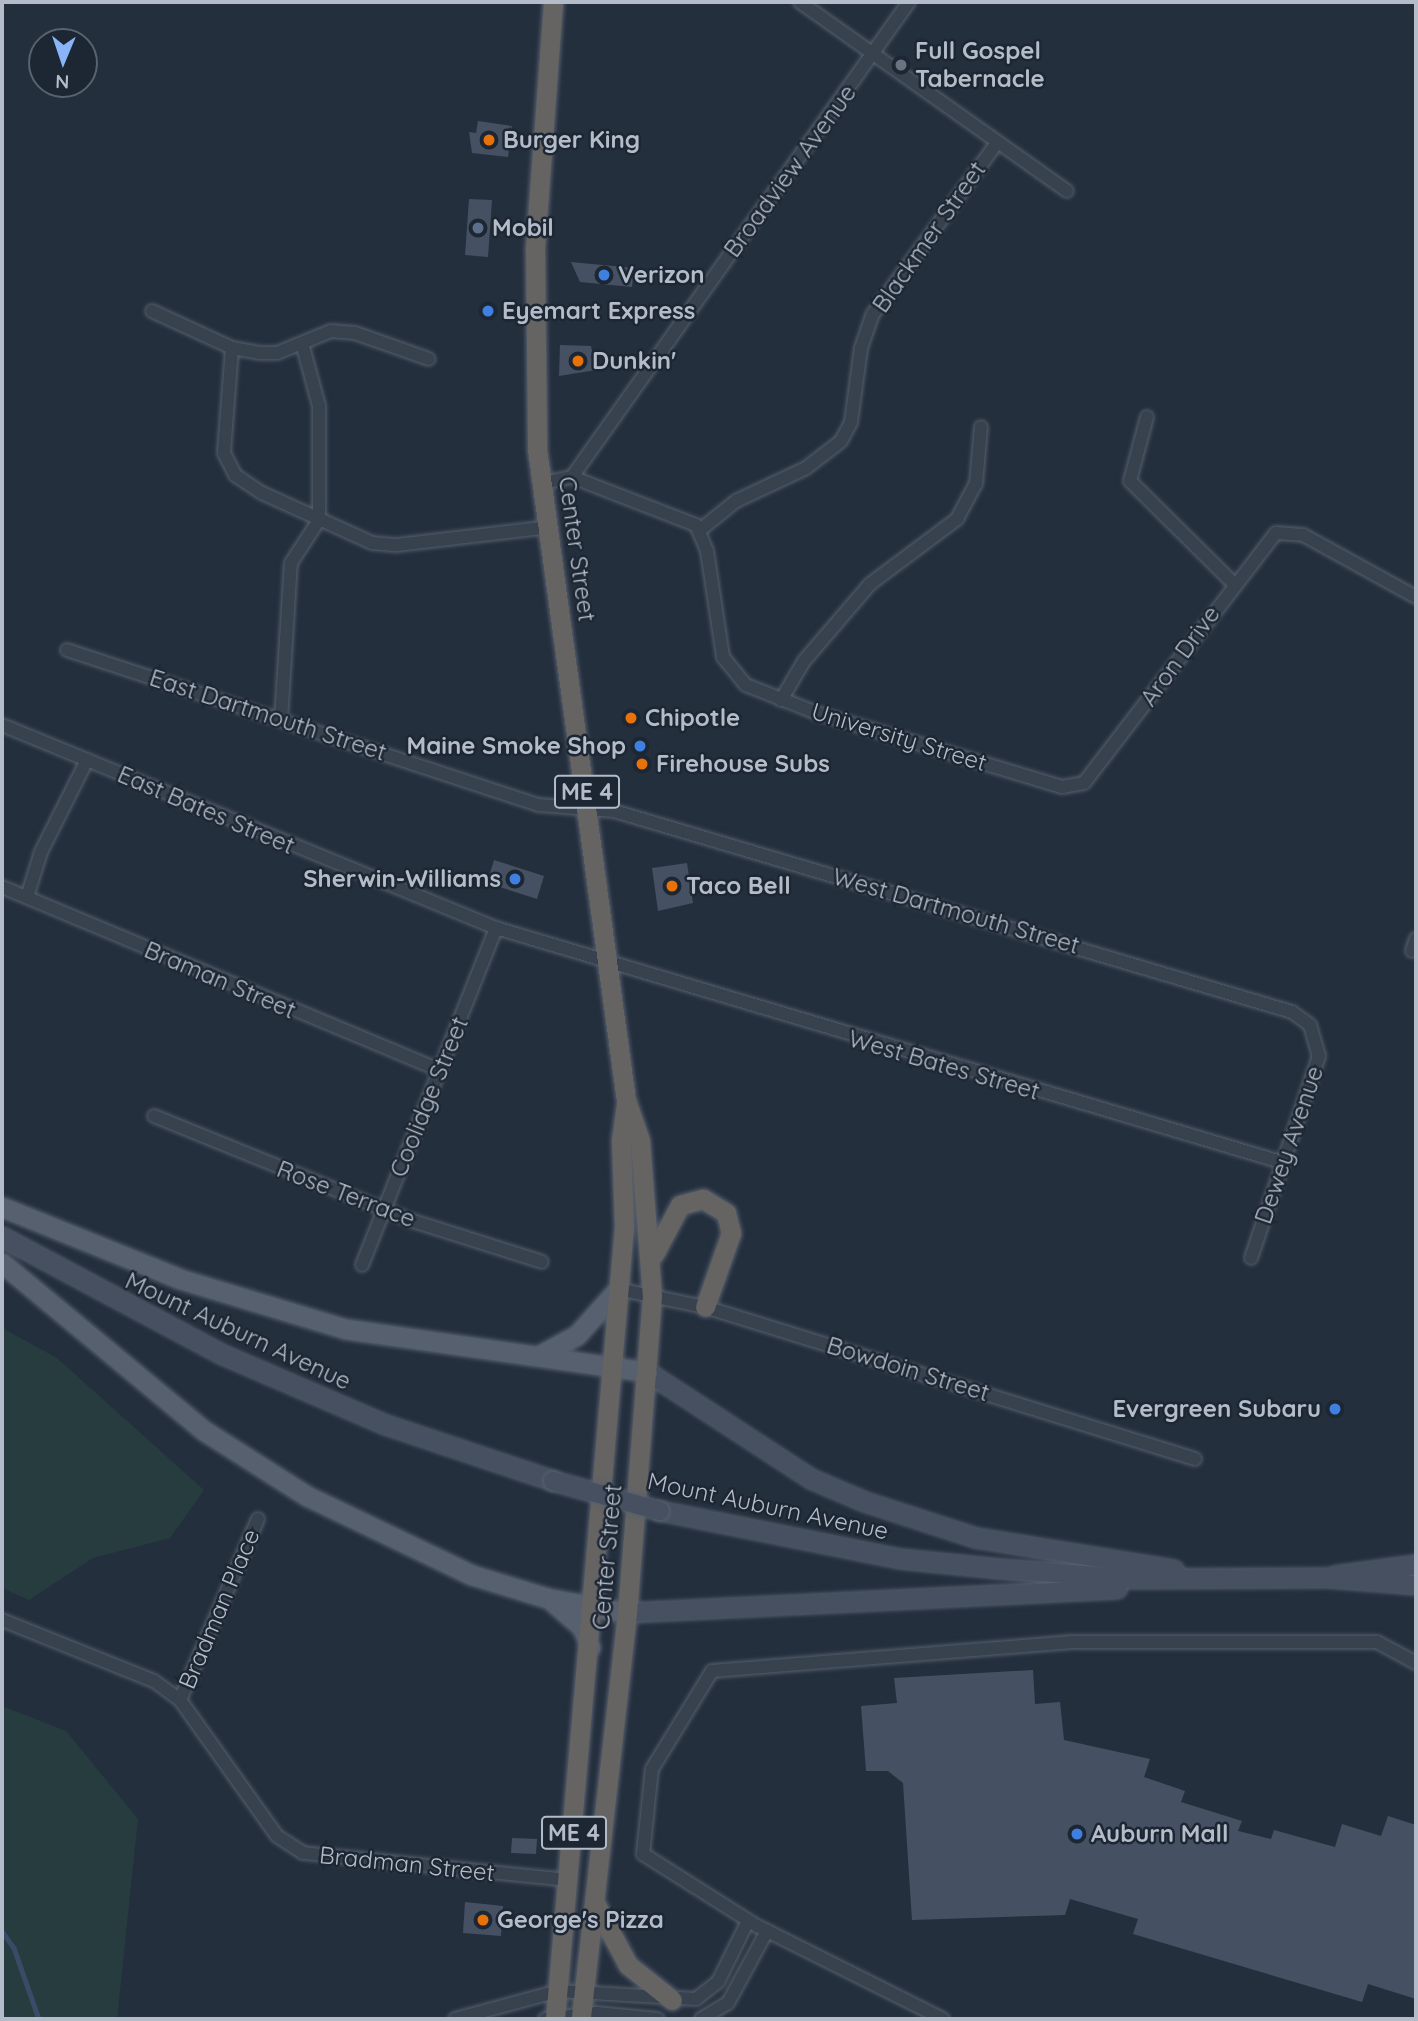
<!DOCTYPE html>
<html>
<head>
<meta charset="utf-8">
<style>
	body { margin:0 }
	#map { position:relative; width:1418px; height:2021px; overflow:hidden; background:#242f3e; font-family:Quicksand,sans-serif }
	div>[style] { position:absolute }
	.green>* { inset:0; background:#263c3f }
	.stream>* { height:4.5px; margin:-2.25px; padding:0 2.25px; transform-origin:2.25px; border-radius:2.25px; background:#394c67 }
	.building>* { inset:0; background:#455162 }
	.roads { filter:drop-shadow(0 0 2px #565f6c) drop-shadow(0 0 2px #565f6c) }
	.minor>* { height:12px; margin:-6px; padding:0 6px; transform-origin:6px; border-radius:6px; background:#38414e }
	.secondary>* { height:18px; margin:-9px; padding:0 9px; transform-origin:9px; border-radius:9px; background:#465061 }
	.primary>* { height:19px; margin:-9.5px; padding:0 9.5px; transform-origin:9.5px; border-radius:9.5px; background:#56606e }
	.trunk>* { height:19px; margin:-9.5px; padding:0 9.5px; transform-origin:9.5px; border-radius:9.5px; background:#656462 }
	.bridges { filter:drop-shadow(0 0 2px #565f6c) drop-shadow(0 0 2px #565f6c) }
	.secondary-bridge>* { height:18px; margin:-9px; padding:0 9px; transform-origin:9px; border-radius:9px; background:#465061 }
	.dots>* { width:19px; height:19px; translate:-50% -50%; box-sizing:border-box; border:4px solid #1d2633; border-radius:50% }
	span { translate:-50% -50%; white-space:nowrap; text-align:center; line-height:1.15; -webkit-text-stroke:5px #1d2633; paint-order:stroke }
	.shield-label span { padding:2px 5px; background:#1d2633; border:2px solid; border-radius:5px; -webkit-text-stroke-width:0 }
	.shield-label { font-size:23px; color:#b4bcc9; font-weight:700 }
	.poi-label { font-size:24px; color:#b4bcc9; font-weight:700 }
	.left { translate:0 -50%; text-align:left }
	.right { translate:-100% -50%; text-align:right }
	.street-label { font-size:24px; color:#b4bcc9 }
	.frame { position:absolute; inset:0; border:4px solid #b4bcc9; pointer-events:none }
	.north { position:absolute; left:28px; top:28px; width:70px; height:70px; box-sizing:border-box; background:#1d2633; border:2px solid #59626f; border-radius:50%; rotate:182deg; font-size:19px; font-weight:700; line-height:28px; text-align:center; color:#b4bcc9 }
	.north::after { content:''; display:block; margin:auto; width:24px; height:32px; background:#8ab4f8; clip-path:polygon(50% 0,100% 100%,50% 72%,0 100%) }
</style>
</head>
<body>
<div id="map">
	<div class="green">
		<div style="clip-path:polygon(2px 1328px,57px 1358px,204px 1490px,170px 1538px,93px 1558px,29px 1600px,2px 1588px)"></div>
		<div style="clip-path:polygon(2px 1706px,66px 1731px,138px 1819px,117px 2019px,2px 2019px)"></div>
	</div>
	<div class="stream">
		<div style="left:2px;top:1931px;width:21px;rotate:55deg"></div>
		<div style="left:14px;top:1948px;width:75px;rotate:70.6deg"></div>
	</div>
	<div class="building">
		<div style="clip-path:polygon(478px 121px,512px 126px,508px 157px,472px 153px,469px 132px,476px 133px)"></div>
		<div style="clip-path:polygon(469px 199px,492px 200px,488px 257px,465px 255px)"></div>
		<div style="clip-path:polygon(571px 262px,634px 268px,632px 287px,580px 282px)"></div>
		<div style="clip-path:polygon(560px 345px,591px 346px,596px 370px,559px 376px)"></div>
		<div style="clip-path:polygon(494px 860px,544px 876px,537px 899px,487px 883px)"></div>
		<div style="clip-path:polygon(687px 863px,693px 903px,658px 911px,652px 868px)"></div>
		<div style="clip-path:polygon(1033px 1670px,1035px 1704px,1060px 1702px,1064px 1740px,1150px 1759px,1144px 1777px,1185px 1791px,1181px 1802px,1242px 1821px,1238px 1831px,1271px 1839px,1274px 1830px,1335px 1847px,1342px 1824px,1381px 1836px,1388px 1816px,1416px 1825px,1416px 1999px,1368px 1984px,1362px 2002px,1133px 1934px,1138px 1919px,1070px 1899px,1065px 1915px,912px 1920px,903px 1783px,888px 1771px,866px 1771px,861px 1706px,897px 1703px,894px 1678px)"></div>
		<div style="clip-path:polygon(512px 1838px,537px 1839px,536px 1854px,511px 1853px)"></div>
		<div style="clip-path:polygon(465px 1902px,503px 1906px,501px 1936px,463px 1933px)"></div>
	</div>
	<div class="roads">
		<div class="minor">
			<div style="left:800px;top:2px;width:327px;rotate:35.3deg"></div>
			<div style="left:152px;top:311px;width:88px;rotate:24.8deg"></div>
			<div style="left:232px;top:348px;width:28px;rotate:10deg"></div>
			<div style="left:260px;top:353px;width:17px"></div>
			<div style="left:277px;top:353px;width:58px;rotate:-22.2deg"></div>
			<div style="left:331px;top:331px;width:24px;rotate:5deg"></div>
			<div style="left:355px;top:333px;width:78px;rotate:19.4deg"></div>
			<div style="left:232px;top:348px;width:105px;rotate:94.4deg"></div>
			<div style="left:224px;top:453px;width:25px;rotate:63deg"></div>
			<div style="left:235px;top:475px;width:32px;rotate:34deg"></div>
			<div style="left:262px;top:493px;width:121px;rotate:24.4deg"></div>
			<div style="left:372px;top:543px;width:25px;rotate:5deg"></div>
			<div style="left:397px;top:545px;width:154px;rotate:-6.7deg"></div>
			<div style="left:1147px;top:417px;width:66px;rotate:104.9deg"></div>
			<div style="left:1130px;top:481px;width:146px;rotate:44.7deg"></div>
			<div style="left:572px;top:477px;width:582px;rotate:-54.65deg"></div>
			<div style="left:543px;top:483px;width:30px;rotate:-12deg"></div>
			<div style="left:572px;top:477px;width:133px;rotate:21.2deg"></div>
			<div style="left:696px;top:525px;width:28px;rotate:67deg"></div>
			<div style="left:707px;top:551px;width:107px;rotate:81.4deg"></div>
			<div style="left:723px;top:657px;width:36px;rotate:51deg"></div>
			<div style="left:746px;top:685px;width:76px;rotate:21.5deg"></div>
			<div style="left:817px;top:713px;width:256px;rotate:16.8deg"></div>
			<div style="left:1062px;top:787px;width:22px;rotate:-10deg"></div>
			<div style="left:1084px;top:783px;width:315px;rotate:-52.5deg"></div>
			<div style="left:1276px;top:533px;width:27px;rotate:4deg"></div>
			<div style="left:1303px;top:535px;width:129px;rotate:28.8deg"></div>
			<div style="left:700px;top:530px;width:46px;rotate:-38.9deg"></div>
			<div style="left:736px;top:501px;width:77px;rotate:-25.2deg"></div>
			<div style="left:806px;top:468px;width:44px;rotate:-37.6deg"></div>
			<div style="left:841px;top:441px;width:21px;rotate:-62deg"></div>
			<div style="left:851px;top:422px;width:75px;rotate:-82.3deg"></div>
			<div style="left:861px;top:348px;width:36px;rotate:-71deg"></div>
			<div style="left:873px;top:314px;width:211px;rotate:-54.1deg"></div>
			<div style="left:67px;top:650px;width:497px;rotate:18.2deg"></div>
			<div style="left:539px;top:805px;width:75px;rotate:4.6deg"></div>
			<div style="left:614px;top:811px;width:707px;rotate:16.51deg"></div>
			<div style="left:1292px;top:1012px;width:22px;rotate:36deg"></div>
			<div style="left:1310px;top:1025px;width:32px;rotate:74deg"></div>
			<div style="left:1319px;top:1056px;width:213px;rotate:108.6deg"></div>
			<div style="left:781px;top:700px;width:45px;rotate:-59.5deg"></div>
			<div style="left:804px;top:661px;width:101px;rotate:-49.4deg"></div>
			<div style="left:870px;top:584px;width:109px;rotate:-36.8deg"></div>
			<div style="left:957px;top:519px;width:40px;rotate:-62deg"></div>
			<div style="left:976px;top:484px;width:57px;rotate:-85deg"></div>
			<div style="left:281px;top:720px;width:157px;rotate:-86.4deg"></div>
			<div style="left:291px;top:563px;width:51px;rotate:-56.9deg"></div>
			<div style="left:319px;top:520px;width:114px;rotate:-90deg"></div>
			<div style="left:319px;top:406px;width:65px;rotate:-105.1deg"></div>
			<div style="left:2px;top:725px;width:534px;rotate:22.34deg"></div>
			<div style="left:496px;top:928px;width:819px;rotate:16.6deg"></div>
			<div style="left:2px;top:887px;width:474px;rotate:22.7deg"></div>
			<div style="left:27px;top:897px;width:47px;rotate:-72.7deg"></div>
			<div style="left:41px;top:852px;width:103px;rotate:-63.4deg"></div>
			<div style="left:1412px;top:951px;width:13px;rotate:-72deg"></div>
			<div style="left:154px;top:1116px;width:279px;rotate:22.1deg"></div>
			<div style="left:413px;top:1221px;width:135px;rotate:17.6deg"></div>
			<div style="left:362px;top:1265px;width:363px;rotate:-68.3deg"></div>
			<div style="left:618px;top:1289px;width:89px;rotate:11.7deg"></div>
			<div style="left:705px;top:1307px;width:513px;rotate:17.23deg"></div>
			<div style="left:2px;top:1620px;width:164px;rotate:21.9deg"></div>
			<div style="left:154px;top:1681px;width:32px;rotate:36deg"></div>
			<div style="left:180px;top:1700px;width:167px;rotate:54.5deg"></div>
			<div style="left:277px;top:1836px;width:31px;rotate:33deg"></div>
			<div style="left:303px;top:1853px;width:268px;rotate:5.8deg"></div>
			<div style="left:180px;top:1700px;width:197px;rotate:-66.7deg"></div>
			<div style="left:455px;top:2019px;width:107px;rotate:-15.2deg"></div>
			<div style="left:558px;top:1991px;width:138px;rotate:3.3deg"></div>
			<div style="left:696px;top:1999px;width:28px;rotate:-38deg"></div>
			<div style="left:718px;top:1982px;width:68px;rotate:-63.8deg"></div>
			<div style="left:545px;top:2019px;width:52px;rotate:-6.6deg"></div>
			<div style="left:597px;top:2013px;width:61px;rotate:5.6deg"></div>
			<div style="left:701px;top:2019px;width:31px;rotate:-31deg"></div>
			<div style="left:728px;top:2003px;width:82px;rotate:-61.6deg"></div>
			<div style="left:943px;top:2019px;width:208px;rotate:-153.4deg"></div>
			<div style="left:757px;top:1926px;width:135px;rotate:-147.7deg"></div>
			<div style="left:643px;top:1854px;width:85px;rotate:-84deg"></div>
			<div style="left:652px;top:1769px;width:115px;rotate:-58.5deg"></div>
			<div style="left:712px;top:1671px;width:359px;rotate:-4.6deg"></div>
			<div style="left:1070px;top:1642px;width:307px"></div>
			<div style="left:1377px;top:1642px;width:44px;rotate:28.3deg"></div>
		</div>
		<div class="secondary">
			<div style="left:2px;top:1237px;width:248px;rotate:28.1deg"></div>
			<div style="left:221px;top:1354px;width:180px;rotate:23.3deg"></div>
			<div style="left:386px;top:1425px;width:176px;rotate:18.5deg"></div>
			<div style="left:647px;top:1372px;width:196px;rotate:33.1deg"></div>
			<div style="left:811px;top:1479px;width:59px;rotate:23.1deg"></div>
			<div style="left:865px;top:1502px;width:117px;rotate:18deg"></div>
			<div style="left:976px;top:1538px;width:201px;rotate:9.2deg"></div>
			<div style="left:660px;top:1511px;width:245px;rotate:11.3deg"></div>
			<div style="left:900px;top:1559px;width:100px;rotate:5.7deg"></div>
			<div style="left:1000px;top:1569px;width:136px;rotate:4.2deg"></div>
			<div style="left:1136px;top:1579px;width:192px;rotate:-0.3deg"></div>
			<div style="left:1328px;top:1578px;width:88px;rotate:4.5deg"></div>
			<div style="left:1335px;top:1576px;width:82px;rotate:-7.7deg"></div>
			<div style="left:627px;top:1613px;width:491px;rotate:-2.8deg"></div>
		</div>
		<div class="primary">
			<div style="left:2px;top:1207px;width:192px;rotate:22deg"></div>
			<div style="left:180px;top:1279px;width:173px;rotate:16.8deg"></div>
			<div style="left:346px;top:1329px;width:304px;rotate:8.1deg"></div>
			<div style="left:2px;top:1263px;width:261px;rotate:39.7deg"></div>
			<div style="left:203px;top:1430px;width:123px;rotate:32.4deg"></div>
			<div style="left:307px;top:1496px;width:183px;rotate:25.6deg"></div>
			<div style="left:472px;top:1575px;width:78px;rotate:17deg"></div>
			<div style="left:547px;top:1598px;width:81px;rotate:10.6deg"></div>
			<div style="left:538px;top:1356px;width:44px;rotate:-28.3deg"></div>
			<div style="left:577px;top:1335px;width:62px;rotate:-48.3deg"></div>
			<div style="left:553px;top:1602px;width:38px;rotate:41deg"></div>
			<div style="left:582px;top:1627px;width:22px;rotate:68deg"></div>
		</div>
		<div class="trunk">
			<div style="left:553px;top:2px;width:249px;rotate:94.2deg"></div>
			<div style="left:535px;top:250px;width:199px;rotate:89.4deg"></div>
			<div style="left:537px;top:449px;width:657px;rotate:82.22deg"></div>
			<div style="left:626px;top:1100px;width:43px;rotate:71.1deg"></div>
			<div style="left:640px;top:1141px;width:155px;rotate:85.6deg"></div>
			<div style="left:652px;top:1296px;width:318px;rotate:94.5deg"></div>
			<div style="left:627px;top:1613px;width:409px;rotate:96.5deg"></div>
			<div style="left:654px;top:1254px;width:55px;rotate:-62deg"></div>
			<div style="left:680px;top:1205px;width:24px;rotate:-15deg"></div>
			<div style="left:703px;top:1199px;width:27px;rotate:31deg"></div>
			<div style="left:726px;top:1213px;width:21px;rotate:76deg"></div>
			<div style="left:731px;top:1233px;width:78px;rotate:109.4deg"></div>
			<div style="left:596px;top:1905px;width:68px;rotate:61.9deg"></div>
			<div style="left:628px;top:1965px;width:56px;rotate:38.5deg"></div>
			<div style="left:555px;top:2019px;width:795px;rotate:-85.02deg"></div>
			<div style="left:624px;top:1227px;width:87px;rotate:-92deg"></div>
			<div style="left:621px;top:1140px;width:35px;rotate:-82deg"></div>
		</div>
	</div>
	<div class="bridges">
		<div class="secondary-bridge">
			<div style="left:553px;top:1481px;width:111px;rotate:15.7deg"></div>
		</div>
	</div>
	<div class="dots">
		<div style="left:901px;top:65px;background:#6b7280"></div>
		<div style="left:489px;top:140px;background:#e8710a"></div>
		<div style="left:478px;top:228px;background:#5c6f8a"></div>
		<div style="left:604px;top:275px;background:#3f7fe0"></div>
		<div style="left:488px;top:311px;background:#3f7fe0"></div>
		<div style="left:578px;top:361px;background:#e8710a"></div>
		<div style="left:631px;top:718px;background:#e8710a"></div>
		<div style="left:640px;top:746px;background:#3f7fe0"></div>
		<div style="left:642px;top:764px;background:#e8710a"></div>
		<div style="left:515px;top:879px;background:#3f7fe0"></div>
		<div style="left:672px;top:886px;background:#e8710a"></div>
		<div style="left:1335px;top:1409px;background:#3f7fe0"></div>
		<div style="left:1077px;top:1834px;background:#3f7fe0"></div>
		<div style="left:483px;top:1920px;background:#e8710a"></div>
	</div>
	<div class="shield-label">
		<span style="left:587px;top:792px">ME 4</span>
		<span style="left:574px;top:1833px">ME 4</span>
	</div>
	<div class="poi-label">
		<span class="left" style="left:915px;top:65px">Full Gospel<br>Tabernacle</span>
		<span class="left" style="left:503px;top:140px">Burger King</span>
		<span class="left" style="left:492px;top:228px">Mobil</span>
		<span class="left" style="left:618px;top:275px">Verizon</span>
		<span class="left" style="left:502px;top:311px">Eyemart Express</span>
		<span class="left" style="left:592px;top:361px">Dunkin'</span>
		<span class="left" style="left:645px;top:718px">Chipotle</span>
		<span class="right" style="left:626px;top:746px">Maine Smoke Shop</span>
		<span class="left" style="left:656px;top:764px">Firehouse Subs</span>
		<span class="right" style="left:501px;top:879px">Sherwin-Williams</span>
		<span class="left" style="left:686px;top:886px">Taco Bell</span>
		<span class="right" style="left:1321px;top:1409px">Evergreen Subaru</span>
		<span class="left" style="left:1091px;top:1834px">Auburn Mall</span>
		<span class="left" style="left:497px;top:1920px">George's Pizza</span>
	</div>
	<div class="street-label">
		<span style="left:790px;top:171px;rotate:-54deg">Broadview Avenue</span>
		<span style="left:929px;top:237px;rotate:-55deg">Blackmer Street</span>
		<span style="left:577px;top:549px;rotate:82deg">Center Street</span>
		<span style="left:1180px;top:656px;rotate:-54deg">Aron Drive</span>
		<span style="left:268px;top:715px;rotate:18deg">East Dartmouth Street</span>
		<span style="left:899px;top:737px;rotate:17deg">University Street</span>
		<span style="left:206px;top:810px;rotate:23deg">East Bates Street</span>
		<span style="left:956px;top:911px;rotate:16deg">West Dartmouth Street</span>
		<span style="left:220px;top:980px;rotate:23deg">Braman Street</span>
		<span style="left:944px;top:1065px;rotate:16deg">West Bates Street</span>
		<span style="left:429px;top:1097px;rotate:-68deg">Coolidge Street</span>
		<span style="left:1289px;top:1145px;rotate:-71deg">Dewey Avenue</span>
		<span style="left:346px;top:1194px;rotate:21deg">Rose Terrace</span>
		<span style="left:238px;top:1331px;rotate:25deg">Mount Auburn Avenue</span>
		<span style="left:908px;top:1369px;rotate:17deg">Bowdoin Street</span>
		<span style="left:768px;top:1506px;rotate:12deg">Mount Auburn Avenue</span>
		<span style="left:607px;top:1557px;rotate:-85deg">Center Street</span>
		<span style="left:219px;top:1609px;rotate:-67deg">Bradman Place</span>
		<span style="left:407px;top:1864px;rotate:6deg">Bradman Street</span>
	</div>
	<div class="frame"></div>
	<div class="north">N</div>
</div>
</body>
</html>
